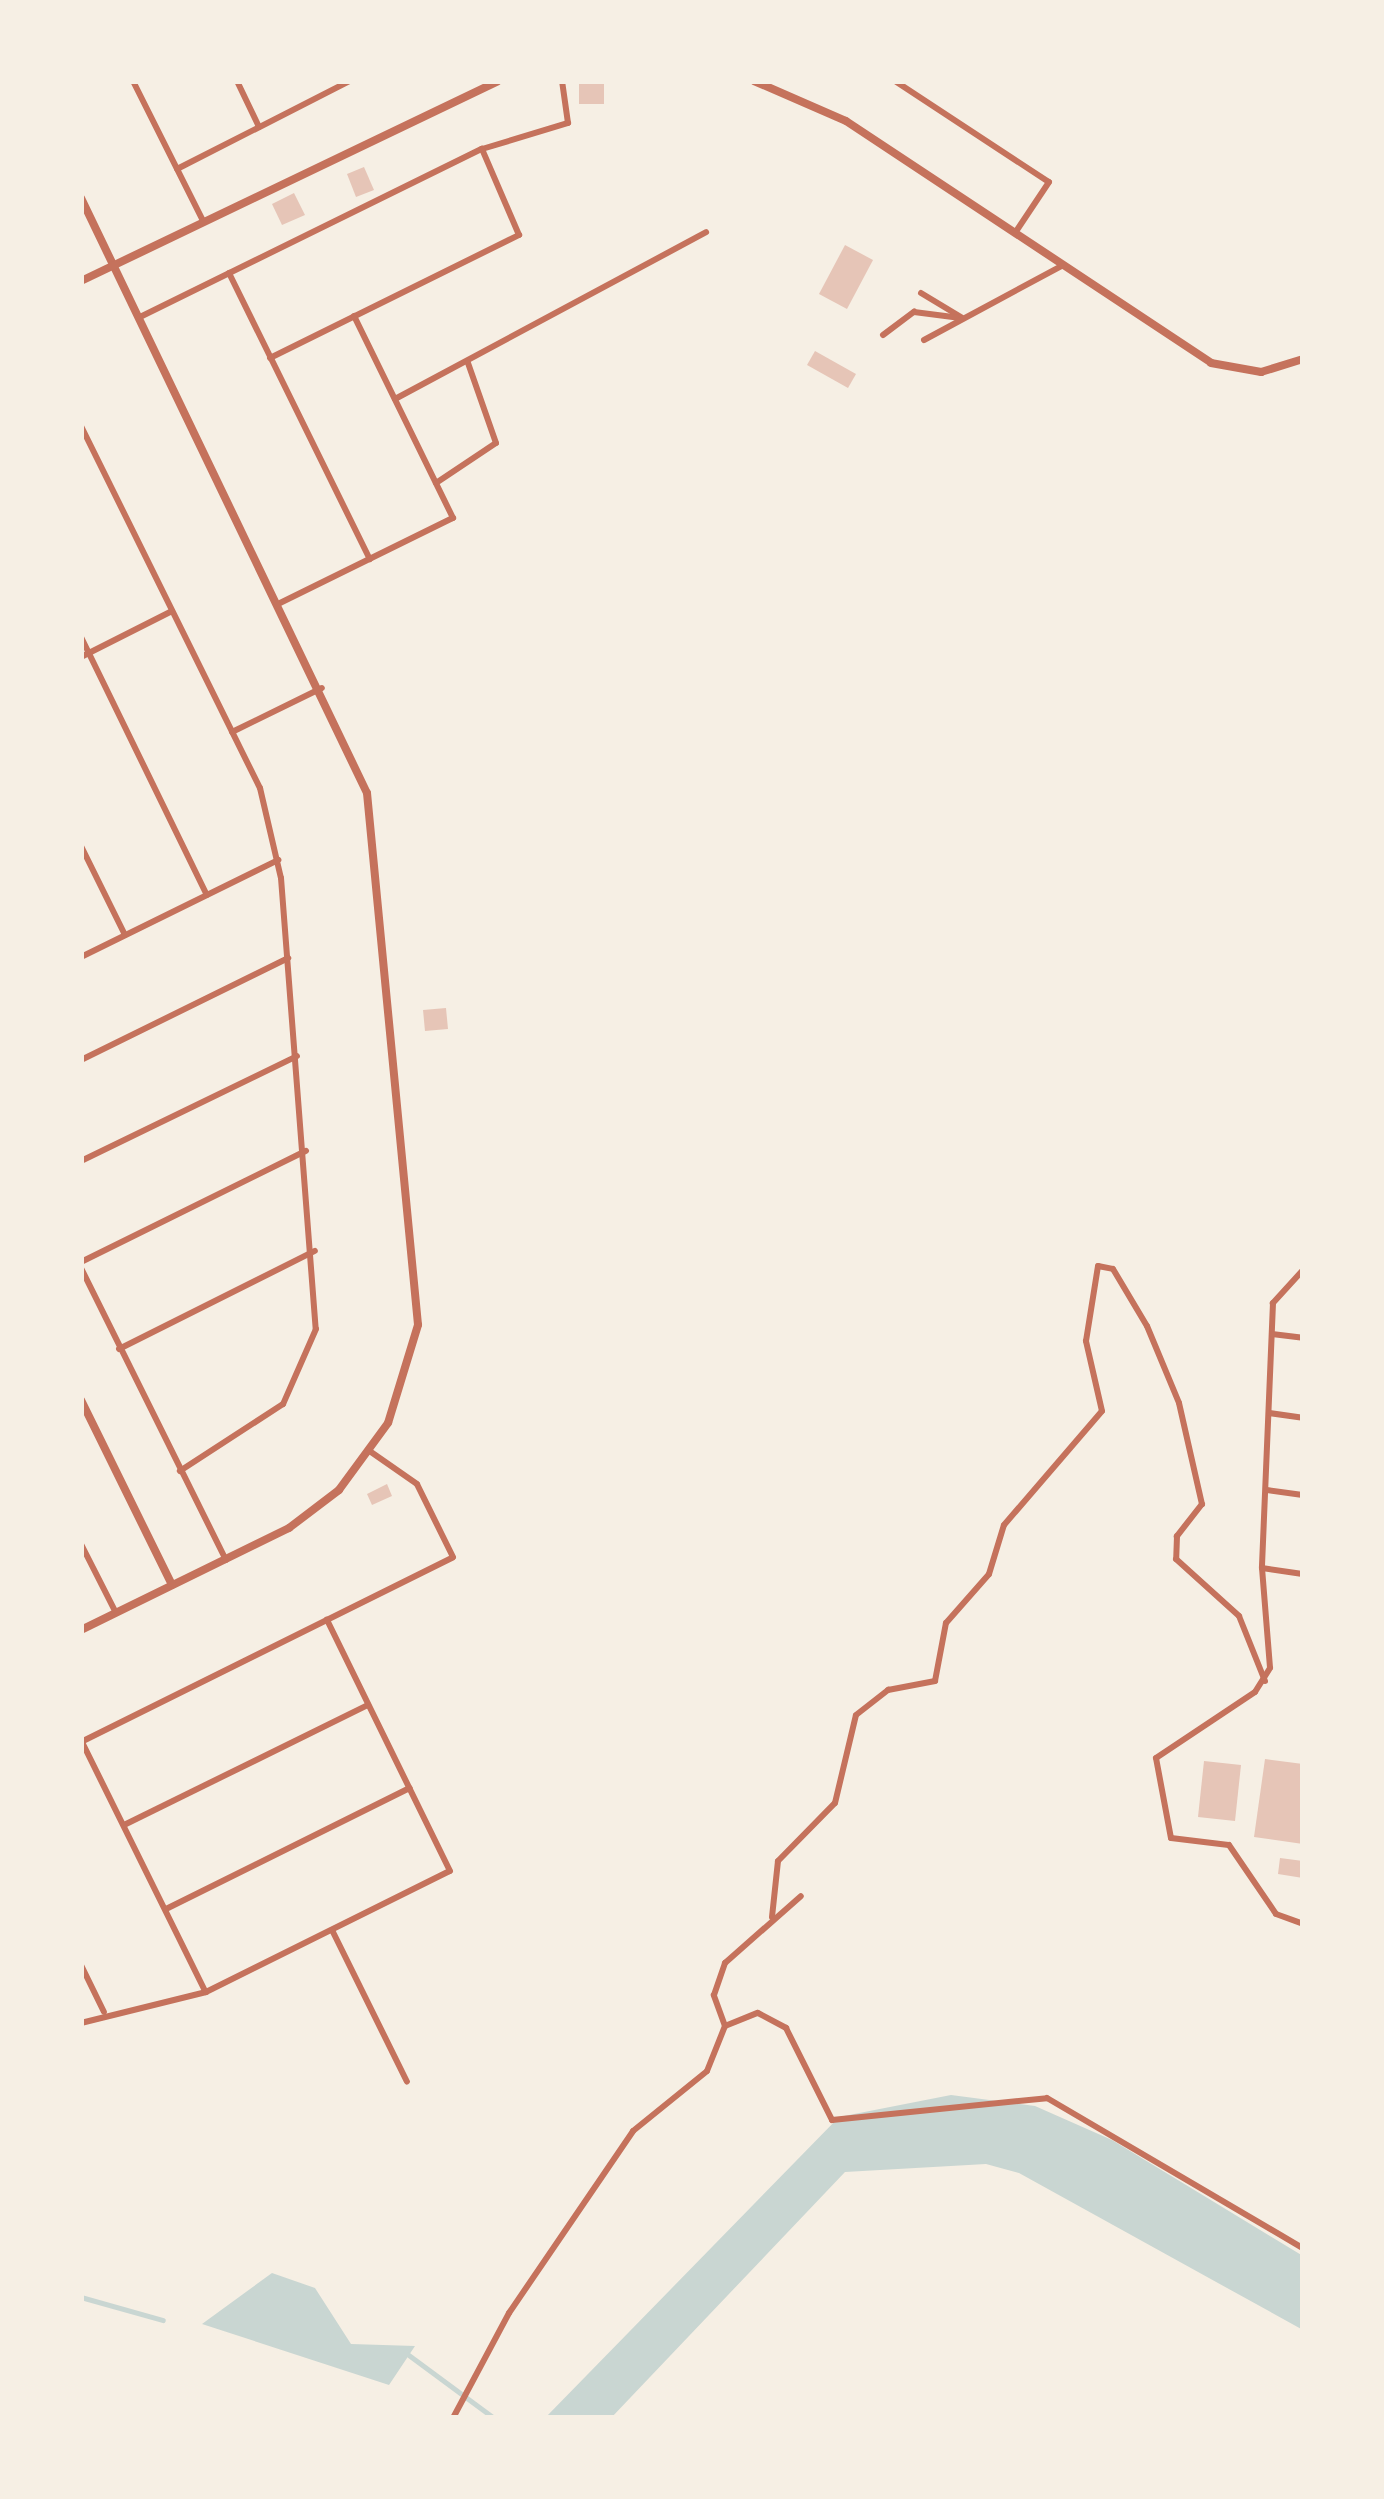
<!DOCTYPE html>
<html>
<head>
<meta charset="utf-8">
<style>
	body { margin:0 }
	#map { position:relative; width:1384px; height:2499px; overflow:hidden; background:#f6efe4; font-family:"IBM Plex Sans",sans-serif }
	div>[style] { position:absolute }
	.water>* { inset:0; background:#c9d6d2 }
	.stream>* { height:4.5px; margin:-2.25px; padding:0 2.25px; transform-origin:2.25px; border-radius:2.25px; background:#c9d6d2 }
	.building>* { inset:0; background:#e6c5b7 }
	.minor>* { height:6px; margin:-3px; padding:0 3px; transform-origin:3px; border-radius:3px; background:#c5725c }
	.tertiary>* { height:8px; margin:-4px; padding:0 4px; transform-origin:4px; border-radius:4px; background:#c5725c }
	span { translate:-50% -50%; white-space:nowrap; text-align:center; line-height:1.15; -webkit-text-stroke:12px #f6efe4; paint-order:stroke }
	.frame { position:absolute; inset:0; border:84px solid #f6efe4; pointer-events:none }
</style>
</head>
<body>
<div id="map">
	<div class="water">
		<div style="clip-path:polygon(951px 2095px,1035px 2106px,1112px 2140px,1303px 2256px,1303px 2330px,1019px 2173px,986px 2164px,845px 2172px,611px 2418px,545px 2418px,839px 2117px)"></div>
		<div style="clip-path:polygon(272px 2273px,315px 2288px,351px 2344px,415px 2346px,389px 2385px,202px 2324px)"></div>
	</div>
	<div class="stream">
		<div style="left:81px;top:2297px;width:85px;rotate:15.7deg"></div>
		<div style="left:409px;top:2355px;width:106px;rotate:36.5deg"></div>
	</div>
	<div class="building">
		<div style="clip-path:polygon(579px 81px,604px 81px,604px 104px,579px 104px)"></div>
		<div style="clip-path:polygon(364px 167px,374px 190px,356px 197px,347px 174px)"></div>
		<div style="clip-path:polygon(294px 193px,305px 215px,282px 225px,272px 204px)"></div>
		<div style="clip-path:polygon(845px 245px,873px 260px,847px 309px,819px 294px)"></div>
		<div style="clip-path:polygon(815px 351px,856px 374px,848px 388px,807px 365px)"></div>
		<div style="clip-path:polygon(446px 1008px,448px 1029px,425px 1031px,423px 1010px)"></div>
		<div style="clip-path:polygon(387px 1484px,392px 1496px,372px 1505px,367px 1494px)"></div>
		<div style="clip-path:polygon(1265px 1759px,1303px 1764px,1303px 1844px,1254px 1837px)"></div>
		<div style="clip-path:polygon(1204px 1761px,1241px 1765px,1235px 1821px,1198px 1817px)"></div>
		<div style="clip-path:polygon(1280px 1858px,1303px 1861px,1303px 1878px,1278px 1874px)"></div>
	</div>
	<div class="minor">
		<div style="left:133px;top:81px;width:157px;rotate:63.4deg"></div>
		<div style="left:237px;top:81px;width:51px;rotate:64.4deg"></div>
		<div style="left:895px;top:81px;width:184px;rotate:33.3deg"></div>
		<div style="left:1049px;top:182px;width:61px;rotate:123.7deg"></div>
		<div style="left:177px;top:169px;width:194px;rotate:-27deg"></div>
		<div style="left:229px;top:273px;width:319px;rotate:63.8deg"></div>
		<div style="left:921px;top:293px;width:47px;rotate:31deg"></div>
		<div style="left:140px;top:317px;width:381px;rotate:-26.2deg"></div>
		<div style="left:482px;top:149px;width:90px;rotate:-16.8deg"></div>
		<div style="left:568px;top:123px;width:42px;rotate:-98.1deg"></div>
		<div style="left:883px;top:335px;width:39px;rotate:-37deg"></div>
		<div style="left:914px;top:312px;width:47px;rotate:7.3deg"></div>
		<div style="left:924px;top:340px;width:158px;rotate:-28.3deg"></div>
		<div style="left:270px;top:358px;width:278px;rotate:-26.3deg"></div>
		<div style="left:519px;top:235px;width:94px;rotate:-113.3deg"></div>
		<div style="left:395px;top:399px;width:353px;rotate:-28.2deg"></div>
		<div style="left:81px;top:426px;width:404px;rotate:63.7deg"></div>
		<div style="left:260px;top:788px;width:92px;rotate:76.9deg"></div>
		<div style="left:281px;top:878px;width:452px;rotate:85.6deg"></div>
		<div style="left:316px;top:1329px;width:82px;rotate:113.7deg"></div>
		<div style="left:283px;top:1404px;width:123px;rotate:147deg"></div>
		<div style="left:436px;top:483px;width:72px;rotate:-33.7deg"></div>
		<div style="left:496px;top:443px;width:85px;rotate:-109.3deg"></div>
		<div style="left:280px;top:603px;width:193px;rotate:-26.2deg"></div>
		<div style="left:453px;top:518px;width:225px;rotate:-116.1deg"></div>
		<div style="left:81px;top:637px;width:287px;rotate:64deg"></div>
		<div style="left:81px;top:657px;width:102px;rotate:-26.8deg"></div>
		<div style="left:232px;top:732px;width:100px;rotate:-26.1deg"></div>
		<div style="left:81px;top:846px;width:99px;rotate:63.7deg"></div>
		<div style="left:81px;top:957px;width:220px;rotate:-26.2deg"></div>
		<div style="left:81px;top:1060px;width:231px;rotate:-26.2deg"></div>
		<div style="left:81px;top:1161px;width:240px;rotate:-25.9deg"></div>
		<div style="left:81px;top:1262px;width:251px;rotate:-26.3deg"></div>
		<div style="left:81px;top:1268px;width:326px;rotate:63.6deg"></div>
		<div style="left:1303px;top:1270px;width:45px;rotate:132.3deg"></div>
		<div style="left:1273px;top:1303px;width:265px;rotate:92.4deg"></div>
		<div style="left:1262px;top:1568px;width:100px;rotate:85.4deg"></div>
		<div style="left:1270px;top:1668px;width:28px;rotate:122deg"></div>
		<div style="left:1255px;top:1692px;width:119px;rotate:146.3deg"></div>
		<div style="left:1156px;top:1758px;width:81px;rotate:79.4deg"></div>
		<div style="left:1171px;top:1838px;width:58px;rotate:6.9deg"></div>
		<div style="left:1229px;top:1845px;width:83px;rotate:55.7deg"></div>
		<div style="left:1276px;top:1914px;width:29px;rotate:20deg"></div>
		<div style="left:1272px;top:1334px;width:31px;rotate:7deg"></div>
		<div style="left:119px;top:1349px;width:219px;rotate:-26.6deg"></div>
		<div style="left:1269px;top:1413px;width:34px;rotate:8deg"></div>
		<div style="left:1267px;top:1490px;width:36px;rotate:8deg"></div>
		<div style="left:81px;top:1544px;width:77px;rotate:63.1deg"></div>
		<div style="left:1262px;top:1568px;width:41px;rotate:8.3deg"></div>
		<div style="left:81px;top:1742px;width:415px;rotate:-26.4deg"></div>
		<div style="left:453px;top:1557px;width:81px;rotate:-116.3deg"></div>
		<div style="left:417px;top:1484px;width:56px;rotate:-145.2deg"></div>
		<div style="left:82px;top:1742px;width:278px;rotate:63.7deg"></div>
		<div style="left:124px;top:1825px;width:272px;rotate:-26.2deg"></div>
		<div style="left:166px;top:1909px;width:272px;rotate:-26.4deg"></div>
		<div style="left:772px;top:1917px;width:56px;rotate:-83.9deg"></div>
		<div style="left:778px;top:1861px;width:81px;rotate:-45.5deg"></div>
		<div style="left:835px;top:1803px;width:90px;rotate:-76.6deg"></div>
		<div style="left:856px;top:1715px;width:41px;rotate:-38deg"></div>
		<div style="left:888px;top:1690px;width:48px;rotate:-10.8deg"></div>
		<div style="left:935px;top:1681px;width:59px;rotate:-79.3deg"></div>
		<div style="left:946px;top:1623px;width:65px;rotate:-48.7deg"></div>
		<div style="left:989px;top:1574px;width:51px;rotate:-73deg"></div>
		<div style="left:1004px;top:1525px;width:150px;rotate:-49.3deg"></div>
		<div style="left:1102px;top:1411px;width:72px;rotate:-102.9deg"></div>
		<div style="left:1086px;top:1341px;width:76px;rotate:-80.9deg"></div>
		<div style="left:1098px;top:1266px;width:15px;rotate:11deg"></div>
		<div style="left:1113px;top:1269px;width:66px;rotate:59.2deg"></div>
		<div style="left:1147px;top:1326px;width:83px;rotate:67.4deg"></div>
		<div style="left:1179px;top:1403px;width:104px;rotate:77.2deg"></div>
		<div style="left:1202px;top:1504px;width:41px;rotate:128deg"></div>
		<div style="left:1177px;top:1536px;width:23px;rotate:92deg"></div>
		<div style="left:1176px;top:1559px;width:85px;rotate:42.1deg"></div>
		<div style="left:1239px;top:1616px;width:70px;rotate:68.2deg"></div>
		<div style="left:332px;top:1930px;width:169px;rotate:63.7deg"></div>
		<div style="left:81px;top:1965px;width:52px;rotate:63.9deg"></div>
		<div style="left:81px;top:2023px;width:129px;rotate:-13.9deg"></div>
		<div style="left:206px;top:1992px;width:272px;rotate:-26.4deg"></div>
		<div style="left:450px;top:1871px;width:280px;rotate:-116.1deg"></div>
		<div style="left:725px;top:2026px;width:33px;rotate:-110deg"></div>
		<div style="left:714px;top:1995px;width:34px;rotate:-71deg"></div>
		<div style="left:725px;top:1963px;width:101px;rotate:-41.4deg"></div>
		<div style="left:453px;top:2418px;width:119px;rotate:-61.9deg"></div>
		<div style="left:509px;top:2313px;width:220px;rotate:-55.7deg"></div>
		<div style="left:633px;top:2131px;width:95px;rotate:-39deg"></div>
		<div style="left:707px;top:2071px;width:48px;rotate:-68.2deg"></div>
		<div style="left:725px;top:2026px;width:35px;rotate:-22deg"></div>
		<div style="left:758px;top:2013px;width:32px;rotate:28deg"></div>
		<div style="left:786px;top:2028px;width:103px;rotate:63.4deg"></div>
		<div style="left:832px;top:2120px;width:216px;rotate:-5.8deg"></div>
		<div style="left:1047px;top:2098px;width:297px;rotate:30.4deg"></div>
	</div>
	<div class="tertiary">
		<div style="left:754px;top:81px;width:100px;rotate:23.5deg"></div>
		<div style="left:846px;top:121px;width:438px;rotate:33.5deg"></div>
		<div style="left:1211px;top:363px;width:51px;rotate:10.2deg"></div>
		<div style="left:1261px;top:372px;width:44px;rotate:-17.2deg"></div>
		<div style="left:81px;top:198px;width:660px;rotate:64.33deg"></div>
		<div style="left:367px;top:793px;width:534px;rotate:84.52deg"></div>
		<div style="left:418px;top:1325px;width:102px;rotate:107deg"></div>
		<div style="left:388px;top:1423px;width:83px;rotate:126.2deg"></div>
		<div style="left:339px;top:1490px;width:63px;rotate:142.8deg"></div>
		<div style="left:289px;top:1528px;width:232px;rotate:153.9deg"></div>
		<div style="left:81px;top:281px;width:462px;rotate:-25.6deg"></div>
		<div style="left:81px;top:1400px;width:206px;rotate:63.8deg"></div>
	</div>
	<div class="frame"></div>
</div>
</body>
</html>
